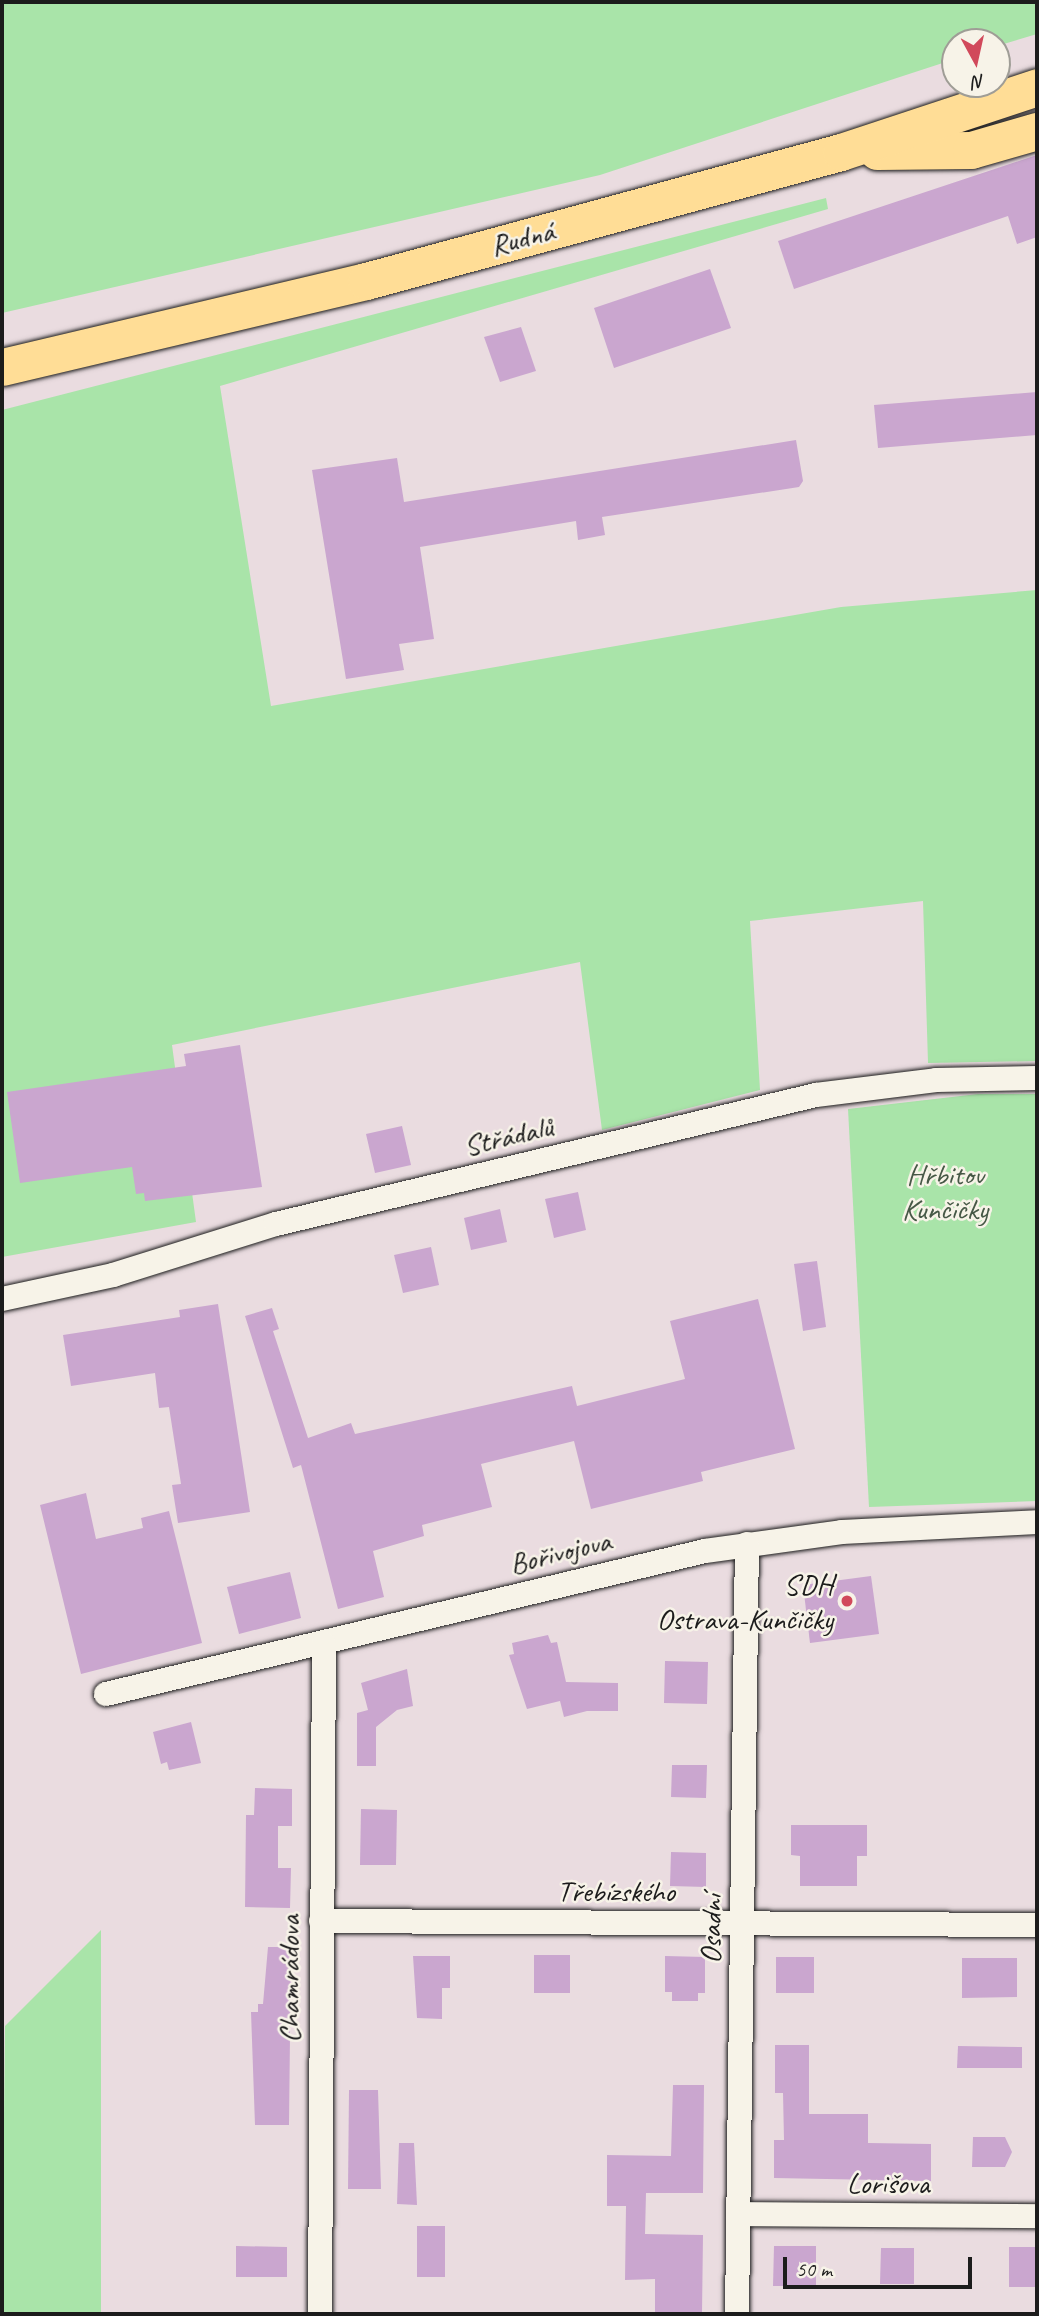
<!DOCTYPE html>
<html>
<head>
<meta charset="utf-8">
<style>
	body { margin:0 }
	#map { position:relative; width:1039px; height:2316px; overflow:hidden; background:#eadce0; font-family:Caveat,sans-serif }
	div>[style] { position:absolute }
	.green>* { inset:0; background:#a9e4a9 }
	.building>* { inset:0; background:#caa6cf }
	.roads { filter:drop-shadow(0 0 2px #1c1c1c) drop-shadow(0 0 2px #1c1c1c) }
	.street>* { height:24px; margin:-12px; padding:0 12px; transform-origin:12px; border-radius:12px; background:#f7f3e8 }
	.primary>* { height:37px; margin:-18.5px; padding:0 18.5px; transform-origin:18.5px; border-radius:18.5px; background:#ffdd96 }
	.dots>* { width:19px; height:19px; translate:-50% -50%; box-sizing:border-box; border:4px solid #f7f3e8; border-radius:50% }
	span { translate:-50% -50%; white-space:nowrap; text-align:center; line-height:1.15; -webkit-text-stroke:5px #f7f3e8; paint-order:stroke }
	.street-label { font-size:30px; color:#1c1c1c }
	.park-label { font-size:30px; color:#465846 }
	.poi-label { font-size:30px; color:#1c1c1c }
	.right { translate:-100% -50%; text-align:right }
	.frame { position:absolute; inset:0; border:4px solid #1c1c1c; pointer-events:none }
	.north { position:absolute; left:941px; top:28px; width:70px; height:70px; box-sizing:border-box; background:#f7f3e8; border:2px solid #9f9d96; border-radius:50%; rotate:172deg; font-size:19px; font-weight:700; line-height:28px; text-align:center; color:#1c1c1c }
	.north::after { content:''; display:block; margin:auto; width:24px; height:32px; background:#d1495b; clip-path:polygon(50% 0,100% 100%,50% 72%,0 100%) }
	.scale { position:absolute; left:783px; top:2257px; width:189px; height:32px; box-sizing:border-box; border:4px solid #1c1c1c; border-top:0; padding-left:9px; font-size:21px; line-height:24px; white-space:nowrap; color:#1c1c1c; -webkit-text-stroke:5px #f7f3e8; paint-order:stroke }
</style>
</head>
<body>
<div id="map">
	<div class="green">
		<div style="clip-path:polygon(2px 2px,1037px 2px,1037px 34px,997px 46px,997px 42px,955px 42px,955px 59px,600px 175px,2px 313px)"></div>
		<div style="clip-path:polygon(826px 198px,828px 209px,220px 386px,271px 706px,841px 607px,1037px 590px,1037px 1061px,928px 1063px,923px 901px,750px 921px,760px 1090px,602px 1130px,580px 962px,172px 1045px,196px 1222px,2px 1257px,2px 410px)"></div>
		<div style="clip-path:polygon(978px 1094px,1037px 1094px,1037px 1501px,869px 1507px,848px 1109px)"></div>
		<div style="clip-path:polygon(101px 1930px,101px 2314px,2px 2314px,5px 2026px)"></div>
	</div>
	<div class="building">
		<div style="clip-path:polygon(1037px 155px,1037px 237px,1017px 244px,1008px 216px,794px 289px,778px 241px)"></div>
		<div style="clip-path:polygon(710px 269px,731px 328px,614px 368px,594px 308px)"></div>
		<div style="clip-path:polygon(521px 327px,536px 371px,500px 382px,484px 337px)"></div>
		<div style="clip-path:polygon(1037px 392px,1037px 435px,878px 448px,874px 405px)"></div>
		<div style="clip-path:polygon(796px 440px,803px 481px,799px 487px,602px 517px,605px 535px,578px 540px,576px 521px,420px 547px,434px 639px,399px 644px,404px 670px,346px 679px,312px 470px,397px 458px,404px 502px)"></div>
		<div style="clip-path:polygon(240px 1045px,262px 1187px,145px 1201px,144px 1193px,136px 1194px,132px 1167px,20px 1183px,7px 1092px,186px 1066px,184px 1054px)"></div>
		<div style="clip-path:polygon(402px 1126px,411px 1165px,375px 1173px,366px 1134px)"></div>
		<div style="clip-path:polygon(578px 1192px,586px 1230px,554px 1238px,545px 1199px)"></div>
		<div style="clip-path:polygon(500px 1209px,507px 1242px,471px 1250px,464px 1218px)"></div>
		<div style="clip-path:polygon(431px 1247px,439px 1285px,403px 1293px,394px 1255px)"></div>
		<div style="clip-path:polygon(817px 1261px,826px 1327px,803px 1331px,794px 1264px)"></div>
		<div style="clip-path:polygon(758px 1299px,795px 1449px,701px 1472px,703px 1481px,591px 1509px,574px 1441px,481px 1464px,492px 1507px,422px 1525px,424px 1536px,373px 1551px,384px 1597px,338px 1609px,301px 1465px,293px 1468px,245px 1316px,272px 1308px,279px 1329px,273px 1331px,308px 1438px,351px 1423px,355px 1434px,572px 1386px,577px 1406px,685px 1379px,670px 1321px)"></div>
		<div style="clip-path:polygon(218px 1304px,250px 1512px,178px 1523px,172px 1485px,181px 1484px,169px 1407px,159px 1408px,155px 1373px,71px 1386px,63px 1335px,180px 1317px,179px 1310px)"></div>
		<div style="clip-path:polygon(86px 1493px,96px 1539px,143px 1528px,141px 1518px,169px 1511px,202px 1643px,81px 1674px,40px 1505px)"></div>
		<div style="clip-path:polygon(290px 1572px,301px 1618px,239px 1634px,227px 1587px)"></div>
		<div style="clip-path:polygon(871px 1576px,879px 1634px,810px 1643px,803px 1585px)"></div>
		<div style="clip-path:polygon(548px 1635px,551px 1643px,557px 1642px,566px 1682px,618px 1683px,618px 1711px,587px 1711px,564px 1717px,560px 1701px,527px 1709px,509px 1655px,514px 1654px,512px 1643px)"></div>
		<div style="clip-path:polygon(665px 1661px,708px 1662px,707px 1704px,664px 1703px)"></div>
		<div style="clip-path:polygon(407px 1669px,413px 1706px,397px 1710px,376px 1727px,376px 1766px,357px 1766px,357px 1713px,368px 1710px,361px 1683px)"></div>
		<div style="clip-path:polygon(191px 1722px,201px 1763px,169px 1770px,167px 1762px,161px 1764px,153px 1732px)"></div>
		<div style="clip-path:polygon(672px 1765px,707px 1765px,706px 1798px,671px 1797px)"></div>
		<div style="clip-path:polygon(255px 1788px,292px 1789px,292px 1826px,278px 1826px,278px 1868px,291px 1868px,290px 1908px,245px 1907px,246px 1815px,254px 1815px)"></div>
		<div style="clip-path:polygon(361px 1809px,397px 1810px,396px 1865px,360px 1865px)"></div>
		<div style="clip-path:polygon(791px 1825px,867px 1825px,867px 1856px,857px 1856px,857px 1886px,800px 1886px,800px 1856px,791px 1855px)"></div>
		<div style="clip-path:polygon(671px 1852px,706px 1853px,706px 1887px,670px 1886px)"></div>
		<div style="clip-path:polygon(268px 1947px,291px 1947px,289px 2125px,255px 2125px,251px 2012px,258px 2012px,258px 2004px,263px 2004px)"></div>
		<div style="clip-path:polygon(534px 1955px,570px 1955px,570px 1993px,534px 1993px)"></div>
		<div style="clip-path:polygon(413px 1956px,450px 1956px,450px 1988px,442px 1988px,442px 2019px,417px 2018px)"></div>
		<div style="clip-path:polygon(665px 1956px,705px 1957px,705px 1993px,698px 1993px,698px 2001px,672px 2001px,672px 1992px,665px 1992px)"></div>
		<div style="clip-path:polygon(776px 1957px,814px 1957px,814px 1993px,776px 1993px)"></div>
		<div style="clip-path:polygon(962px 1958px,1017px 1958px,1017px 1997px,962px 1998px)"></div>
		<div style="clip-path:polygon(775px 2045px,809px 2045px,809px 2114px,868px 2114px,868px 2143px,931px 2144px,931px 2181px,774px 2178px,774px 2140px,784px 2140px,783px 2093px,775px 2093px)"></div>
		<div style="clip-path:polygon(958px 2046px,1022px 2047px,1022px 2068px,957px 2068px)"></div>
		<div style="clip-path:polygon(673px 2085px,704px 2085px,703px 2193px,646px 2193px,645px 2234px,703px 2235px,702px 2314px,655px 2314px,655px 2279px,625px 2280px,626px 2206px,607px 2206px,607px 2155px,671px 2156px)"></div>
		<div style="clip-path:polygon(349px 2090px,378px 2090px,381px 2189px,348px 2189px)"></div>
		<div style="clip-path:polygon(973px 2137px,1005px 2137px,1012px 2152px,1005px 2167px,972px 2167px)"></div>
		<div style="clip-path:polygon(399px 2143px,414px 2143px,417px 2205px,397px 2204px)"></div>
		<div style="clip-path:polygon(417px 2226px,445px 2226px,445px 2277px,417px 2277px)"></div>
		<div style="clip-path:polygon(236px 2246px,287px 2247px,287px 2277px,236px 2277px)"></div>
		<div style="clip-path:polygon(774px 2246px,816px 2246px,816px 2286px,773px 2286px)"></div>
		<div style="clip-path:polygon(1009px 2247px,1037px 2247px,1037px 2287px,1009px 2287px)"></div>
		<div style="clip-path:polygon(881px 2248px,914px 2248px,914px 2284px,880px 2284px)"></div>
	</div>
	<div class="roads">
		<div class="street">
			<div style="left:2px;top:1299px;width:114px;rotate:-12.2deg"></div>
			<div style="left:113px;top:1275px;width:171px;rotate:-17.4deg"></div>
			<div style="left:276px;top:1224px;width:555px;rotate:-13.44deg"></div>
			<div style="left:816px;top:1095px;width:121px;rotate:-7.1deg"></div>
			<div style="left:936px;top:1080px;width:101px;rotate:-1.1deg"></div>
			<div style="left:106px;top:1694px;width:616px;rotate:-13.43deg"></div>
			<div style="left:705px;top:1551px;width:138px;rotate:-7.9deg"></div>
			<div style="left:842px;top:1532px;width:195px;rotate:-2.9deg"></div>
			<div style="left:321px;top:1921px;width:716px;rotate:0.32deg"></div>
			<div style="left:738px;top:2214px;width:299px;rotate:0.4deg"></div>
			<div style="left:320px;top:2314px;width:670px;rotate:-89.66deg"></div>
			<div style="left:737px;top:2314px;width:770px;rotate:-89.26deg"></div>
		</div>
		<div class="primary">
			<div style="left:877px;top:151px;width:94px;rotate:-0.6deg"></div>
			<div style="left:971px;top:150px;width:69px;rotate:-16.1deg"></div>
			<div style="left:2px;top:367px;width:374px;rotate:-13.3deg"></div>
			<div style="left:366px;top:281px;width:492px;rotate:-15.2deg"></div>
			<div style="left:841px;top:152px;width:206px;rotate:-18.3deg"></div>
		</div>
	</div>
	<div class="dots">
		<div style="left:847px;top:1601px;background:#d1495b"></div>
	</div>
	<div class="street-label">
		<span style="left:522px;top:238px;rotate:-15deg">Rudná</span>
		<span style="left:508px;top:1136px;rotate:-13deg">Střádalů</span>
		<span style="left:560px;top:1552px;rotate:-14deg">Bořivojova</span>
		<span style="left:616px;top:1891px">Třebízského</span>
		<span style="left:711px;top:1929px;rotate:-89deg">Osadní</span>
		<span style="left:289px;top:1979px;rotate:-90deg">Chamrádova</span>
		<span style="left:888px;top:2183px">Lorišova</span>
	</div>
	<div class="park-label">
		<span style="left:945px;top:1191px">Hřbitov<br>Kunčičky</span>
	</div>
	<div class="poi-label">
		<span class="right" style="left:833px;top:1601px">SDH<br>Ostrava-Kunčičky</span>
	</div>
	<div class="frame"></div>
	<div class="north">N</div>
	<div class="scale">50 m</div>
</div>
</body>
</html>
